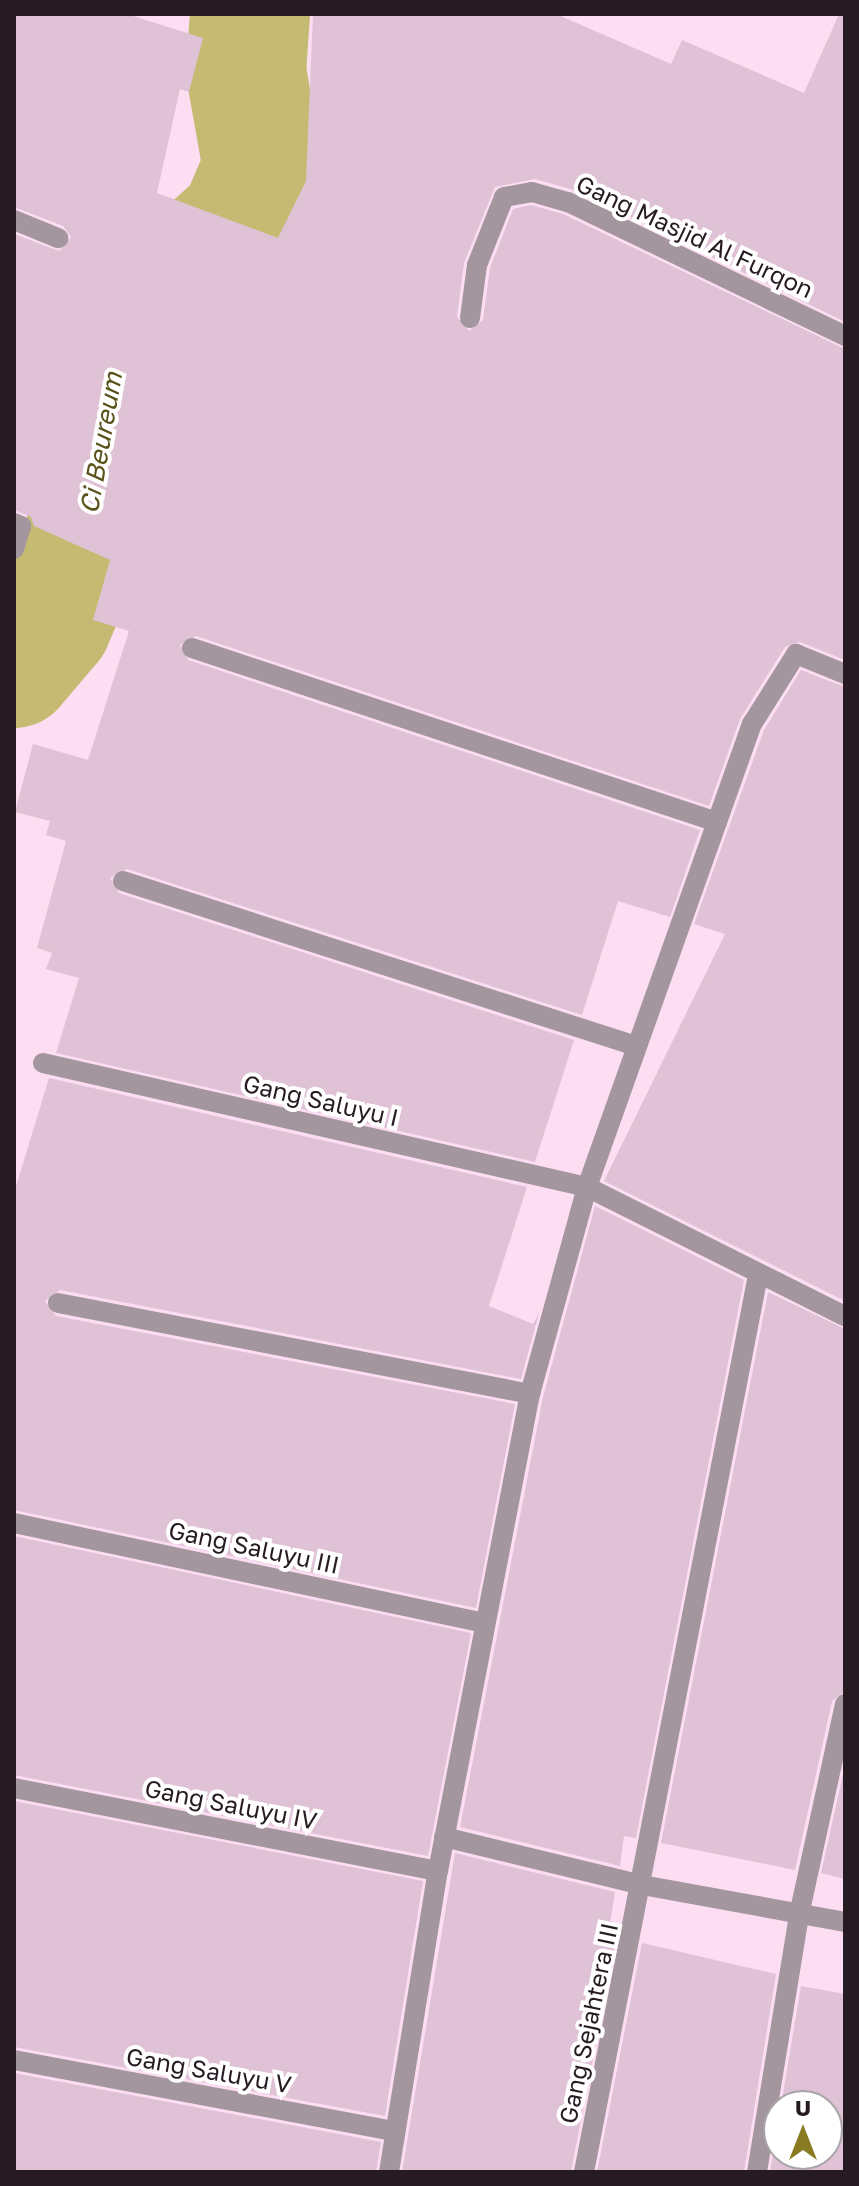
<!DOCTYPE html>
<html>
<head>
<meta charset="utf-8">
<style>
	body { margin:0 }
	#map { position:relative; width:859px; height:2186px; overflow:hidden; background:#fcddf2; font-family:"Golos Text",sans-serif }
	div>[style] { position:absolute }
	.river>* { height:120px; margin:-60px; padding:0 60px; transform-origin:60px; border-radius:60px; background:#c5ba72 }
	.building>* { inset:0; background:#e0c2d6 }
	.minor>* { height:20px; margin:-10px; padding:0 10px; transform-origin:10px; border-radius:10px; background:#a3969e }
	span { translate:-50% -50%; white-space:nowrap; text-align:center; line-height:1.15; -webkit-text-stroke:8px #fff; paint-order:stroke }
	.street-label { font-size:24px; color:#261b23 }
	.water-label { font-size:26px; color:#5a521b; font-style:italic }
	.frame { position:absolute; inset:0; border:16px solid #261b23; pointer-events:none }
	.north { position:absolute; left:763px; top:2090px; width:80px; height:80px; box-sizing:border-box; background:#fff; border:2px solid #a8a4a7; border-radius:50%; rotate:0deg; font-size:22px; font-weight:700; line-height:32px; text-align:center; color:#261b23 }
	.north::after { content:''; display:block; margin:auto; width:28px; height:36px; background:#887b21; clip-path:polygon(50% 0,100% 100%,50% 72%,0 100%) }
</style>
</head>
<body>
<div id="map">
	<div class="river">
		<div style="left:14px;top:668px;width:59px;rotate:-49.8deg"></div>
		<div style="left:52px;top:623px;width:76px;rotate:-66.8deg"></div>
		<div style="left:82px;top:553px;width:187px;rotate:-80.8deg"></div>
		<div style="left:112px;top:368px;width:66px;rotate:-63deg"></div>
		<div style="left:142px;top:309px;width:132px;rotate:-41.9deg"></div>
		<div style="left:240px;top:221px;width:59px;rotate:-66.9deg"></div>
		<div style="left:263px;top:167px;width:97px;rotate:-100.1deg"></div>
		<div style="left:246px;top:72px;width:58px;rotate:-86.1deg"></div>
	</div>
	<div class="building">
		<div style="clip-path:polygon(14px 14px,127px 14px,203px 38px,189px 92px,180px 89px,157px 193px,278px 238px,306px 181px,313px 14px,556px 14px,671px 64px,682px 40px,804px 93px,839px 14px,845px 14px,845px 322px,574px 190px,535px 179px,495px 187px,464px 263px,457px 317px,469px 331px,483px 320px,490px 268px,513px 209px,531px 205px,563px 214px,845px 349px,845px 660px,800px 642px,785px 647px,740px 719px,709px 806px,196px 636px,180px 645px,188px 660px,700px 830px,670px 917px,618px 901px,582px 1015px,127px 869px,110px 878px,119px 893px,574px 1040px,535px 1162px,56px 1053px,79px 978px,46px 969px,52px 953px,37px 948px,66px 841px,46px 835px,50px 821px,15px 812px,33px 744px,88px 760px,129px 631px,93px 620px,110px 560px,34px 526px,31px 517px,14px 510px,14px 234px,59px 251px,71px 237px,63px 226px,14px 207px)"></div>
		<div style="clip-path:polygon(801px 670px,845px 687px,845px 1301px,604px 1181px,725px 934px,694px 924px,764px 730px)"></div>
		<div style="clip-path:polygon(49px 1078px,527px 1187px,489px 1306px,533px 1324px,539px 1313px,521px 1379px,60px 1290px,45px 1301px,56px 1316px,515px 1404px,476px 1608px,14px 1510px,14px 1193px)"></div>
		<div style="clip-path:polygon(595px 1206px,744px 1280px,636px 1838px,624px 1836px,620px 1866px,460px 1827px,543px 1397px)"></div>
		<div style="clip-path:polygon(768px 1292px,845px 1329px,845px 1691px,832px 1701px,795px 1870px,661px 1843px)"></div>
		<div style="clip-path:polygon(14px 1536px,471px 1633px,428px 1856px,14px 1775px)"></div>
		<div style="clip-path:polygon(845px 1765px,845px 1879px,821px 1873px)"></div>
		<div style="clip-path:polygon(14px 1801px,423px 1881px,385px 2116px,14px 2047px)"></div>
		<div style="clip-path:polygon(455px 1853px,615px 1892px,608px 1937px,616px 1939px,571px 2172px,402px 2172px)"></div>
		<div style="clip-path:polygon(642px 1943px,776px 1974px,744px 2172px,597px 2172px)"></div>
		<div style="clip-path:polygon(801px 1986px,845px 1994px,845px 2172px,770px 2172px,779px 2118px,779px 2154px,827px 2154px,827px 2106px,781px 2106px)"></div>
		<div style="clip-path:polygon(14px 2073px,381px 2142px,376px 2172px,14px 2172px)"></div>
	</div>
	<div class="minor">
		<div style="left:14px;top:220px;width:48px;rotate:22.2deg"></div>
		<div style="left:470px;top:318px;width:53px;rotate:-82.5deg"></div>
		<div style="left:477px;top:265px;width:73px;rotate:-68.3deg"></div>
		<div style="left:504px;top:197px;width:28px;rotate:-10deg"></div>
		<div style="left:532px;top:192px;width:37px;rotate:16deg"></div>
		<div style="left:568px;top:202px;width:308px;rotate:25.8deg"></div>
		<div style="left:14px;top:523px;width:8px;rotate:23deg"></div>
		<div style="left:21px;top:526px;width:24px;rotate:107deg"></div>
		<div style="left:192px;top:648px;width:553px;rotate:18.34deg"></div>
		<div style="left:123px;top:881px;width:539px;rotate:17.83deg"></div>
		<div style="left:43px;top:1063px;width:558px;rotate:12.84deg"></div>
		<div style="left:587px;top:1187px;width:288px;rotate:26.6deg"></div>
		<div style="left:58px;top:1303px;width:481px;rotate:10.9deg"></div>
		<div style="left:14px;top:1523px;width:481px;rotate:12deg"></div>
		<div style="left:14px;top:1788px;width:432px;rotate:11.1deg"></div>
		<div style="left:444px;top:1837px;width:204px;rotate:13.6deg"></div>
		<div style="left:642px;top:1885px;width:206px;rotate:10.3deg"></div>
		<div style="left:14px;top:2060px;width:388px;rotate:10.6deg"></div>
		<div style="left:389px;top:2172px;width:305px;rotate:-80.8deg"></div>
		<div style="left:438px;top:1871px;width:486px;rotate:-79.1deg"></div>
		<div style="left:530px;top:1394px;width:215px;rotate:-74.6deg"></div>
		<div style="left:587px;top:1187px;width:492px;rotate:-70.4deg"></div>
		<div style="left:752px;top:724px;width:83px;rotate:-57.8deg"></div>
		<div style="left:796px;top:654px;width:53px;rotate:22.2deg"></div>
		<div style="left:584px;top:2172px;width:914px;rotate:-79.02deg"></div>
		<div style="left:757px;top:2172px;width:260px;rotate:-80.7deg"></div>
		<div style="left:799px;top:1915px;width:216px;rotate:-77.7deg"></div>
	</div>
	<div class="street-label">
		<span style="left:695px;top:236px;rotate:25deg">Gang Masjid Al Furqon</span>
		<span style="left:321px;top:1100px;rotate:13deg">Gang Saluyu I</span>
		<span style="left:254px;top:1547px;rotate:12deg">Gang Saluyu III</span>
		<span style="left:231px;top:1804px;rotate:11deg">Gang Saluyu IV</span>
		<span style="left:588px;top:2023px;rotate:-78deg">Gang Sejahtera III</span>
		<span style="left:209px;top:2070px;rotate:10deg">Gang Saluyu V</span>
	</div>
	<div class="water-label">
		<span style="left:101px;top:443px;rotate:-80deg">Ci Beureum</span>
	</div>
	<div class="frame"></div>
	<div class="north">U</div>
</div>
</body>
</html>
